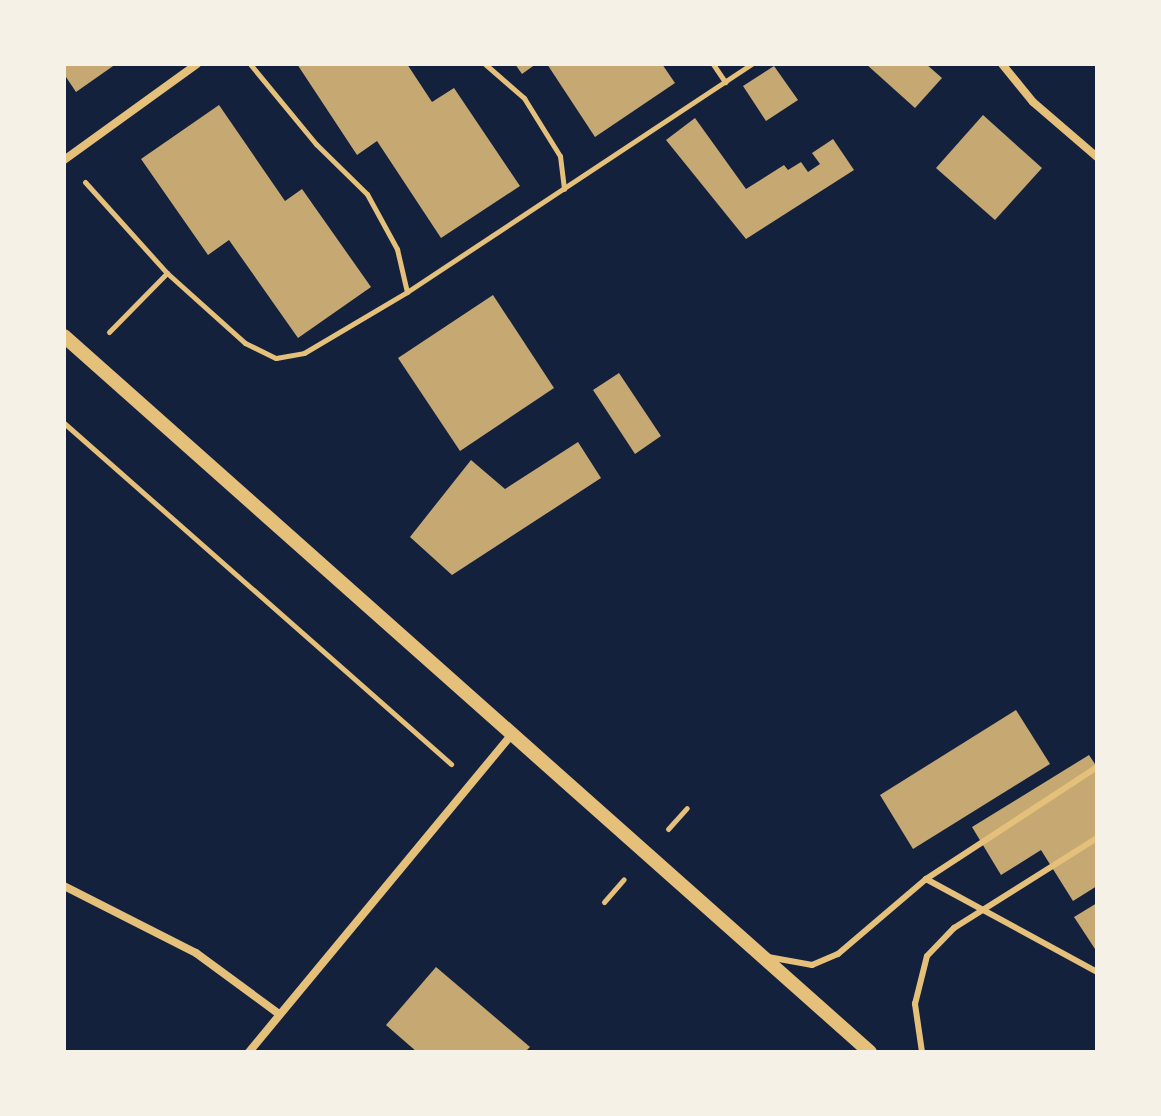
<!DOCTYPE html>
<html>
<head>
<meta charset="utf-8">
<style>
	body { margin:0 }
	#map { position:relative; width:1161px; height:1116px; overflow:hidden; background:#14213d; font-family:"PT Sans",sans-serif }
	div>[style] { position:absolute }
	.building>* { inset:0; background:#c6a872 }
	.path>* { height:5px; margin:-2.5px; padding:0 2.5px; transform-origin:2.5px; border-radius:2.5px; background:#e5c07b }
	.service>* { height:6px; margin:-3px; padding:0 3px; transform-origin:3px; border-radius:3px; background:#e5c07b }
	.minor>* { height:8px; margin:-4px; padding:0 4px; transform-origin:4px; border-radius:4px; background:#e5c07b }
	.tertiary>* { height:14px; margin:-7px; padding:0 7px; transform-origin:7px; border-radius:7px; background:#e5c07b }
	span { translate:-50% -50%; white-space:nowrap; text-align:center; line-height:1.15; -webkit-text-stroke:6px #f6f1e7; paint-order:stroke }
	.frame { position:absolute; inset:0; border:66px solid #f6f1e7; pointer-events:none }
</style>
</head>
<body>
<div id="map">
	<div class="building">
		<div style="clip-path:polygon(64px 64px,116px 64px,76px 92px,64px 74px)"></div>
		<div style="clip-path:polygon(297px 64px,407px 64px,432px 102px,454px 88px,520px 186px,441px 238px,377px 141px,357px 155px)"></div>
		<div style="clip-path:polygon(515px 64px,536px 64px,522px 74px)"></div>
		<div style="clip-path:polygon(547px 64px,662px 64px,675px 83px,595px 137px)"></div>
		<div style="clip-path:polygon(866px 64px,926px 64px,942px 78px,915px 108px)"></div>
		<div style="clip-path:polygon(774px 66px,798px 100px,766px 121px,743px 86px)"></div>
		<div style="clip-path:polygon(219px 105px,285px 201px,302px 189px,371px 287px,298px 338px,229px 240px,208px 255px,141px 159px)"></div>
		<div style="clip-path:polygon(983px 115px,1042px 168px,995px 220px,936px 168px)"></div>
		<div style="clip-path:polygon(695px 118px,746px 189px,784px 165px,788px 170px,801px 162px,808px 172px,820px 164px,812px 153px,833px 139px,854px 170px,746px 239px,666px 140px)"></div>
		<div style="clip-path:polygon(493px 295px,554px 388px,460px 451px,398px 358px)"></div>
		<div style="clip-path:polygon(619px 373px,661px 436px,635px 454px,593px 390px)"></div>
		<div style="clip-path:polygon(578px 442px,601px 478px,452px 575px,410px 537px,471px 460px,505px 489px)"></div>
		<div style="clip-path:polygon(1016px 710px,1050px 764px,913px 849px,880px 795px)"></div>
		<div style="clip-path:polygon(1089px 755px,1097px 767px,1097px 886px,1073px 901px,1041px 850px,1001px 875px,972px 827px)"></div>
		<div style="clip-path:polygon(1097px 903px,1097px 952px,1074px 917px)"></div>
		<div style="clip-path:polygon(436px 967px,530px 1047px,525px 1052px,417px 1052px,386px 1025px)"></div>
	</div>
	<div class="path">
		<div style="left:250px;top:64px;width:104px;rotate:50.5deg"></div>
		<div style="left:316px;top:144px;width:71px;rotate:44.4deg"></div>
		<div style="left:367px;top:194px;width:63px;rotate:61.4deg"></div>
		<div style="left:397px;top:249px;width:44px;rotate:76.9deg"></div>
		<div style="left:485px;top:64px;width:52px;rotate:41.1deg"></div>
		<div style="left:524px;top:98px;width:68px;rotate:58.2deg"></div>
		<div style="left:560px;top:156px;width:33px;rotate:83deg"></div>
		<div style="left:713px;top:64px;width:22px;rotate:56deg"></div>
		<div style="left:85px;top:182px;width:122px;rotate:48deg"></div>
		<div style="left:167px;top:273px;width:105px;rotate:41.9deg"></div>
		<div style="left:245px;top:343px;width:34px;rotate:26deg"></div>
		<div style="left:276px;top:358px;width:28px;rotate:-10deg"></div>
		<div style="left:304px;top:353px;width:120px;rotate:-30.6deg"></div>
		<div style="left:407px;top:292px;width:414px;rotate:-33.5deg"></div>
		<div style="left:109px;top:332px;width:83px;rotate:-45.5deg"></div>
		<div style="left:64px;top:423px;width:516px;rotate:41.38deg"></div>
		<div style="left:668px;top:829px;width:28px;rotate:-48deg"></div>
		<div style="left:604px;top:902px;width:30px;rotate:-49deg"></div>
	</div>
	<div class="service">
		<div style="left:926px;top:879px;width:195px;rotate:28.5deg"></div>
		<div style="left:768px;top:957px;width:45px;rotate:10.3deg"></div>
		<div style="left:812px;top:965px;width:28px;rotate:-23deg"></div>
		<div style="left:838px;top:954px;width:116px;rotate:-40.4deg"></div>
		<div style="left:926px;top:879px;width:204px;rotate:-33.2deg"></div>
		<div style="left:922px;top:1052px;width:49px;rotate:-98.3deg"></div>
		<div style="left:915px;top:1004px;width:49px;rotate:-76deg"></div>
		<div style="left:927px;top:956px;width:39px;rotate:-46deg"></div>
		<div style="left:954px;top:928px;width:169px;rotate:-32.2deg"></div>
	</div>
	<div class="minor">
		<div style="left:1002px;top:64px;width:49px;rotate:50.8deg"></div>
		<div style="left:1033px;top:102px;width:84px;rotate:40.7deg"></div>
		<div style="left:64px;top:160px;width:164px;rotate:-35.8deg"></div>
		<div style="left:64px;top:886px;width:148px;rotate:26.9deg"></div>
		<div style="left:196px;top:953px;width:103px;rotate:36.3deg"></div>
		<div style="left:249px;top:1052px;width:415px;rotate:-50.4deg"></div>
	</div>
	<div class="tertiary">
		<div style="left:64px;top:336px;width:1078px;rotate:41.62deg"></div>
	</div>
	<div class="frame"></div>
</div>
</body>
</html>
